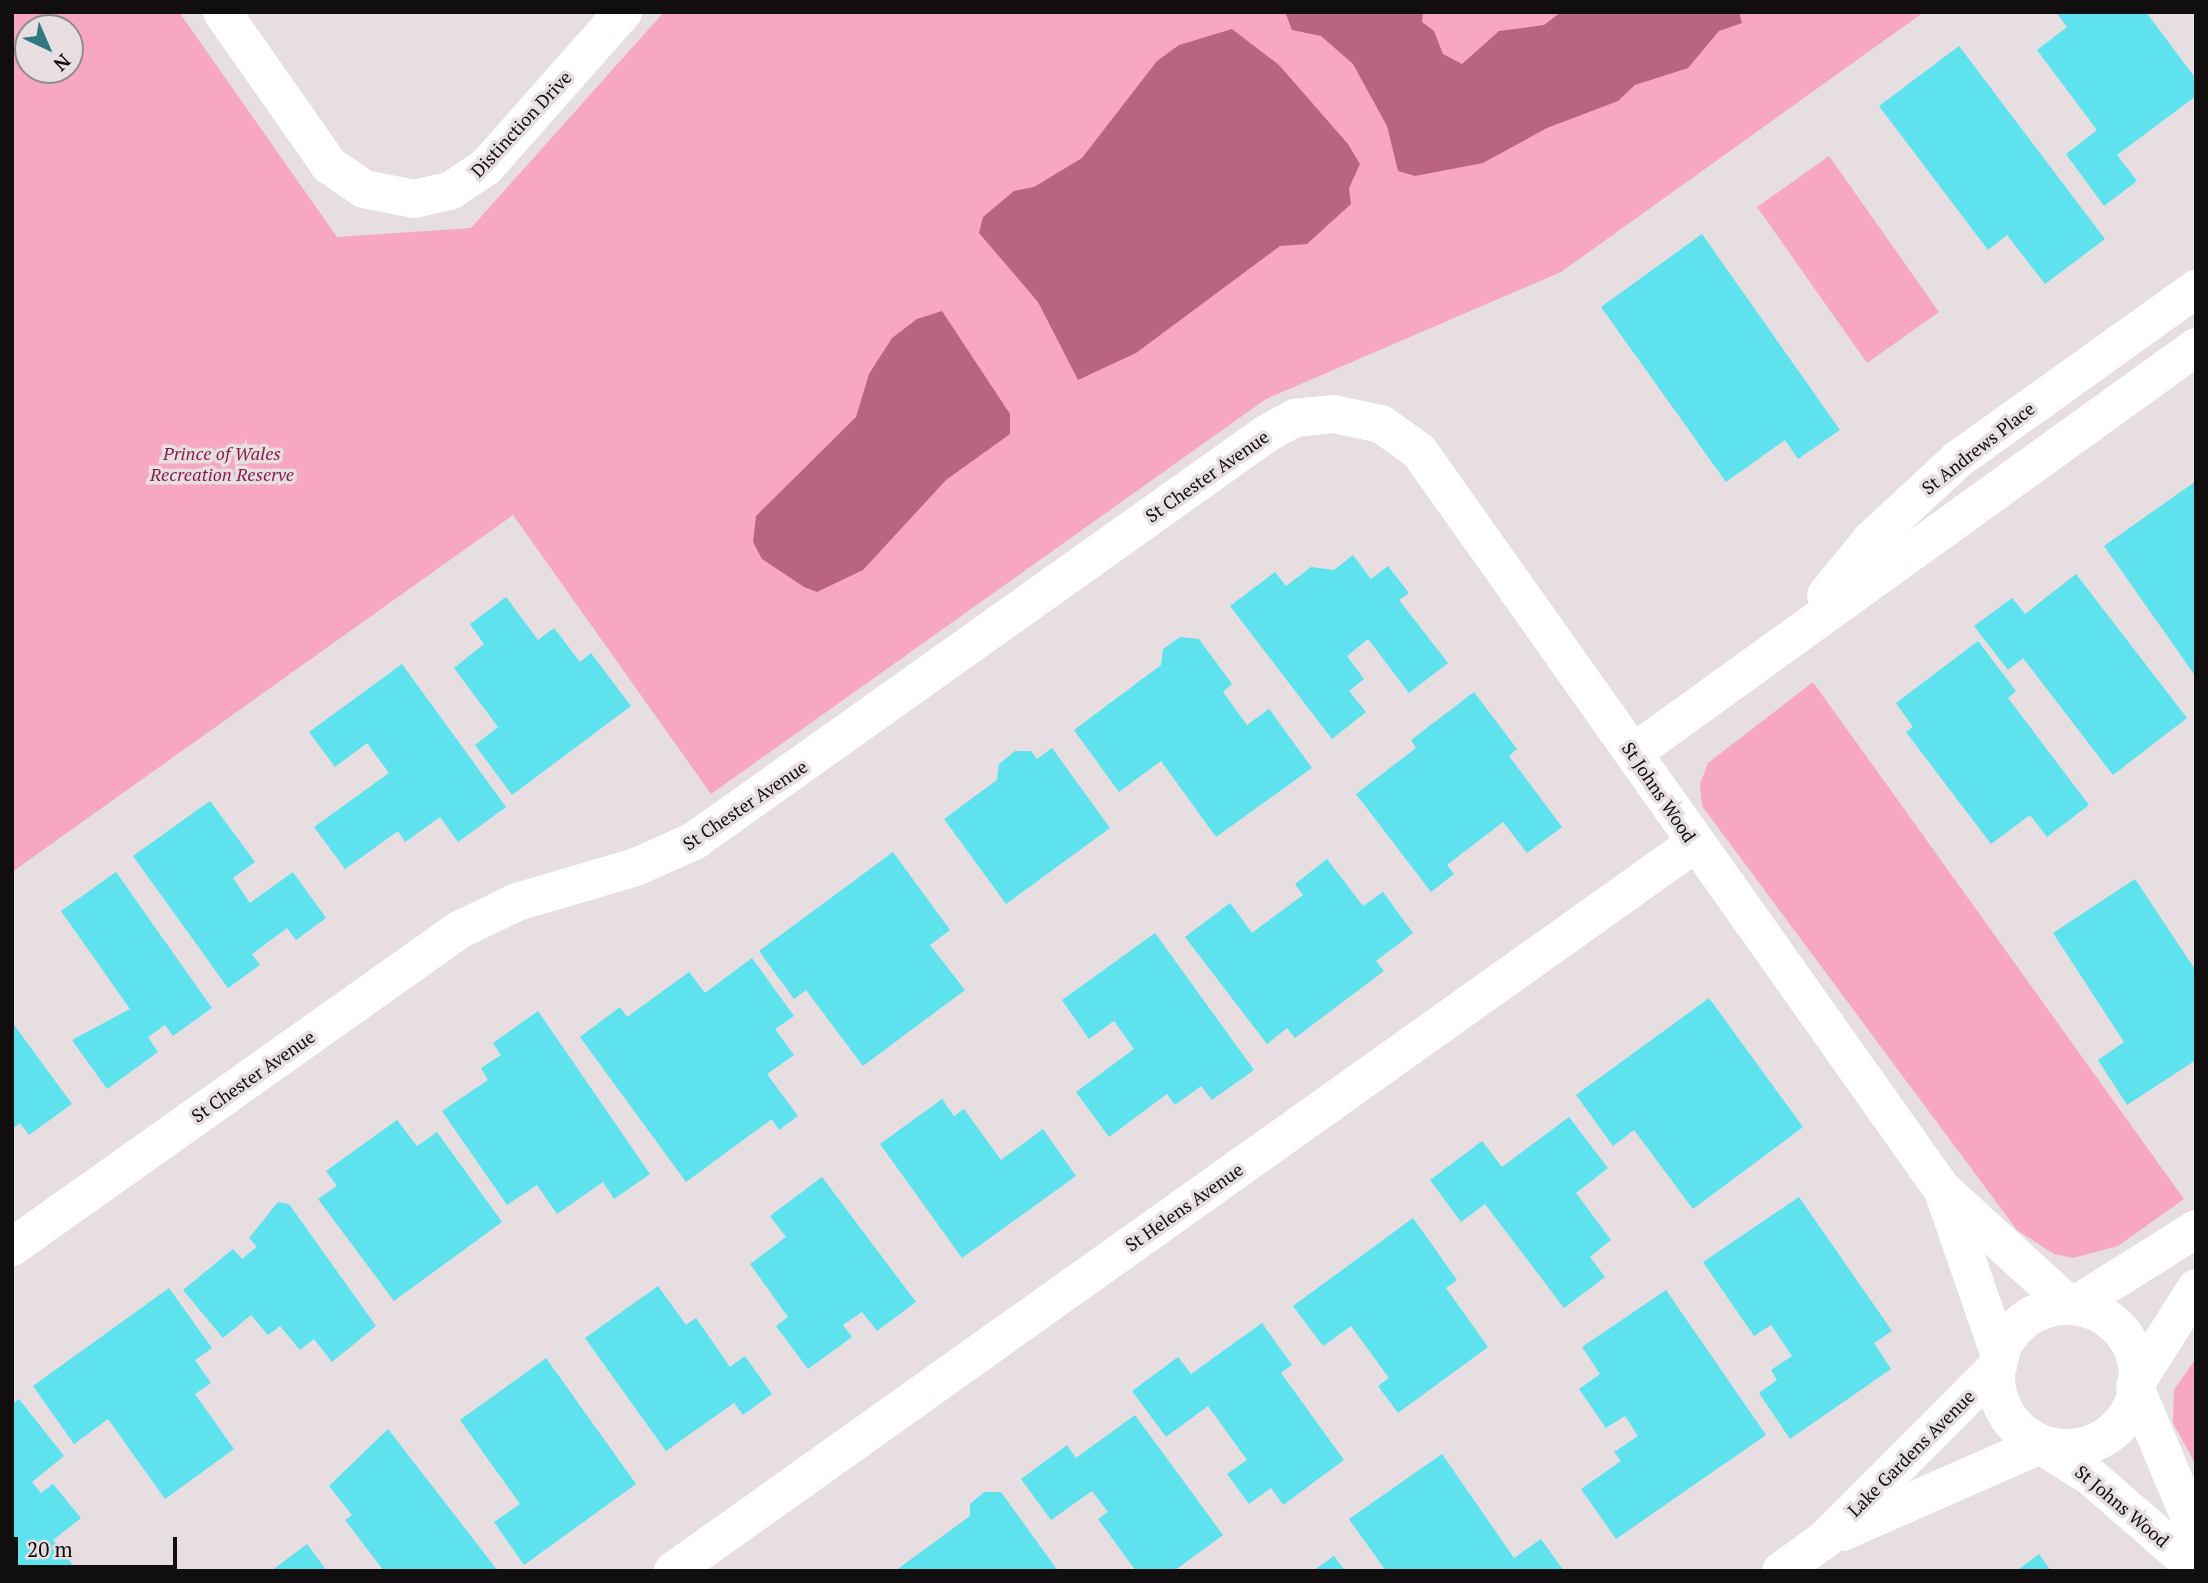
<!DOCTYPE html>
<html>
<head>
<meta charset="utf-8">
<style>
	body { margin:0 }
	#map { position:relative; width:2208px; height:1583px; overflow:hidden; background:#e6dee0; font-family:"PT Serif",serif }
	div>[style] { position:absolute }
	.green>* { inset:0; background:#f7a7c1 }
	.water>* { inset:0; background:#ba6483 }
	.building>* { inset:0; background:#5ee2ee }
	.street>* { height:38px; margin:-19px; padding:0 19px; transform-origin:19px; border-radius:19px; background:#fff }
	.street>.ring { margin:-19px; padding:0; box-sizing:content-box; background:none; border:38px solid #fff; border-radius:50% }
	span { translate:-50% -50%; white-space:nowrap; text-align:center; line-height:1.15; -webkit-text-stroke:7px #e6dee0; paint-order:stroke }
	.street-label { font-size:18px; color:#110e0f }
	.park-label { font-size:18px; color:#891f4e; font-style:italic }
	.frame { position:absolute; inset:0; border:14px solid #110e0f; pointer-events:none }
	.north { position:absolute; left:14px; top:14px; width:70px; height:70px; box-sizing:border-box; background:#e6dee0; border:2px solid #918b8c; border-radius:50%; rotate:136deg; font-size:19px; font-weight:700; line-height:28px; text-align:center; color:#110e0f }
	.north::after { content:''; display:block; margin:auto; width:24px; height:32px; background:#2f787f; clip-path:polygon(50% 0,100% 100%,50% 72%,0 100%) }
	.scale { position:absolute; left:14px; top:1537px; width:163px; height:32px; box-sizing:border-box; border:4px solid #110e0f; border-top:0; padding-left:9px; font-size:21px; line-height:24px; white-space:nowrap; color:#110e0f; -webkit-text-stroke:5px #e6dee0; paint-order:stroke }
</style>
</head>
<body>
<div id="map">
	<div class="green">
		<div style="clip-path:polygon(evenodd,12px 12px,179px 12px,337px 237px,471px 228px,664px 12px,1924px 12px,1561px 272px,1266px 399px,711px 794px,513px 515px,12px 872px,12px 12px,28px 28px,70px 28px,70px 70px,28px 70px,28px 28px)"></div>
		<div style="clip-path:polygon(1829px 156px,1939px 312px,1867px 363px,1757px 207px)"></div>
		<div style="clip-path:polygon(1813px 682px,2184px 1199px,2118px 1246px,2073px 1258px,2054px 1254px,2017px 1230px,1702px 806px,1700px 784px,1708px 763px)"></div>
		<div style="clip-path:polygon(2196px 1358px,2196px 1465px,2173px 1423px,2174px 1390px)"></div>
	</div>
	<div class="water">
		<div style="clip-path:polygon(1423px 12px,1422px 22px,1434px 31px,1443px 54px,1462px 64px,1499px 31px,1544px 25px,1561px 12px,1739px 12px,1742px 23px,1719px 31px,1688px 68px,1635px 85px,1618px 101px,1547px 128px,1483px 163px,1415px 176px,1398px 171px,1387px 126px,1353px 64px,1321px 36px,1292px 30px,1286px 14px)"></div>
		<div style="clip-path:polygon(1232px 29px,1279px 65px,1348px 144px,1360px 164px,1349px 188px,1351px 204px,1307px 244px,1280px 246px,1136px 353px,1078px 380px,1038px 302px,979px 233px,983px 217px,1014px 191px,1034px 187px,1082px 158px,1157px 61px,1179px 45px)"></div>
		<div style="clip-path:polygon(942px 311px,1010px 414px,1010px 434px,946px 480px,863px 570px,817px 592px,804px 587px,762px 559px,753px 542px,756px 516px,856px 417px,869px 374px,892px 338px,917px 319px)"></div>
	</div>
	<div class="building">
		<div style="clip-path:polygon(2056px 12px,2146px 12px,2196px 79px,2196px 96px,2117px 155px,2137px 181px,2104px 206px,2066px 154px,2097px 130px,2037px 50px,2067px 27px)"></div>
		<div style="clip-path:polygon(1959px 46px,2105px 239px,2045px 284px,2007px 235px,1988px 250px,1879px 106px)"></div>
		<div style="clip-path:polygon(1702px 234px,1840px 430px,1798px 459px,1785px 440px,1726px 482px,1601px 307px)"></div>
		<div style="clip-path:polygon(2196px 481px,2196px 677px,2104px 546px)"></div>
		<div style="clip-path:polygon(1353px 555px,1371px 579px,1388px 566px,1409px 593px,1399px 600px,1448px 663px,1409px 693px,1368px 639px,1347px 656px,1364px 679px,1349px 691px,1366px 712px,1332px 739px,1230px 606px,1275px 572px,1286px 586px,1311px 567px,1334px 570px)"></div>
		<div style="clip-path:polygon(2076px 574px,2187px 718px,2113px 775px,2023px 658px,2008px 670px,1974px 626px,2012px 598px,2025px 614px)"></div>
		<div style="clip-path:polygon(506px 597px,538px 640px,554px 628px,580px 662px,591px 653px,631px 706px,512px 795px,475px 745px,498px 727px,454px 668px,484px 644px,470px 624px)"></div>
		<div style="clip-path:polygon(1180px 637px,1199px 639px,1232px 684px,1223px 692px,1247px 725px,1269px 709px,1312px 768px,1216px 837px,1161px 761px,1119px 792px,1074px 730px,1161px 665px,1163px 649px)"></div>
		<div style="clip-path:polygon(1978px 641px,2016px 691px,2008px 698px,2089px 805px,2047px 837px,2030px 815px,1991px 844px,1906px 732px,1913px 727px,1896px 703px)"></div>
		<div style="clip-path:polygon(402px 664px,506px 807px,458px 842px,440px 817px,405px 842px,398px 831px,345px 869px,314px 827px,389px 773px,367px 743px,335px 767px,309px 732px)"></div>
		<div style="clip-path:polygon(1474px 692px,1517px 749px,1509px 756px,1562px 827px,1527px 853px,1503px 822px,1447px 865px,1454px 874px,1431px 892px,1356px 794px,1416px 748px,1411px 740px)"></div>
		<div style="clip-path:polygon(1052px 748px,1110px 828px,1006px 904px,944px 819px,997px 780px,999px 764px,1015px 751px,1031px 751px,1037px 759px)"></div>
		<div style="clip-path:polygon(210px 801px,255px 862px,233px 878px,250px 903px,293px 872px,326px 918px,296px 940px,287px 928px,252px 954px,260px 965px,228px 988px,133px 856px)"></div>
		<div style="clip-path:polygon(893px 852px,950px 930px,930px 945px,965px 990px,863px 1066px,806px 990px,794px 999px,759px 951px)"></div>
		<div style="clip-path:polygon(1327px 859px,1363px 906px,1383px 892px,1413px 933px,1376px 961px,1384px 971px,1295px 1038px,1287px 1028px,1267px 1044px,1185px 937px,1230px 903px,1252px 933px,1303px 895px,1295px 884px)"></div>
		<div style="clip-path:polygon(116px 872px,212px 1008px,173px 1036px,165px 1025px,148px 1037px,158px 1052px,107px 1089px,72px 1040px,130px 1009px,61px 911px)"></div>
		<div style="clip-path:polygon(2135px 879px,2196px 971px,2196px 1060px,2127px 1105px,2098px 1060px,2124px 1042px,2053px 933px)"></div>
		<div style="clip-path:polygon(1155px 933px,1254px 1070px,1212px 1100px,1201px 1086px,1175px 1105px,1167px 1094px,1109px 1137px,1076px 1092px,1134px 1049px,1114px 1021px,1089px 1039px,1062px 1000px)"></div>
		<div style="clip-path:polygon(752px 958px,794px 1016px,775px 1029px,794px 1055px,767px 1074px,798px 1116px,779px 1130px,772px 1119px,686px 1182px,580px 1037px,620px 1007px,627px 1017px,689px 972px,705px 993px)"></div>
		<div style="clip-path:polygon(1709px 998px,1803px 1127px,1693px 1209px,1634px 1130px,1613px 1146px,1576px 1095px)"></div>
		<div style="clip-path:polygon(538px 1011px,650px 1174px,614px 1199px,603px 1182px,557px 1214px,537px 1185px,507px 1205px,442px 1111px,488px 1080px,481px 1068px,501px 1055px,493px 1043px)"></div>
		<div style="clip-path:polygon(12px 1022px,72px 1104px,29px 1135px,20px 1123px,12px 1129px)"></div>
		<div style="clip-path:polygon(942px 1099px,954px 1116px,964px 1109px,1001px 1160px,1043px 1129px,1076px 1176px,962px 1258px,880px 1144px)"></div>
		<div style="clip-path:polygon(1569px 1117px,1608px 1168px,1576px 1193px,1611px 1240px,1590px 1257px,1605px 1277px,1564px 1308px,1485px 1204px,1461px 1222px,1430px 1180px,1482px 1141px,1502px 1167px)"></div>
		<div style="clip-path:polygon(397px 1120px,417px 1146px,437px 1132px,502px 1222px,394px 1301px,318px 1199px,337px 1186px,326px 1171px)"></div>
		<div style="clip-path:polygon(822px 1177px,916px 1302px,877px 1331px,862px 1312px,843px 1325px,852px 1337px,808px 1369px,776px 1326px,788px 1317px,750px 1264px,786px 1237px,770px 1216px)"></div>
		<div style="clip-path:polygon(1799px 1197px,1892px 1331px,1874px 1343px,1891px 1369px,1790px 1439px,1759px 1393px,1777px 1380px,1771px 1370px,1792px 1356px,1771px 1325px,1754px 1336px,1703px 1262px)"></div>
		<div style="clip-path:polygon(278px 1202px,289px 1204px,376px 1326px,332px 1362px,314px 1339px,300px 1350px,280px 1326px,268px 1335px,251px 1315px,223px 1338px,183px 1290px,233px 1249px,242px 1259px,257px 1247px,249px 1238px)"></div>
		<div style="clip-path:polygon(1413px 1218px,1457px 1280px,1446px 1288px,1488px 1347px,1398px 1413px,1378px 1386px,1389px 1378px,1351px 1326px,1323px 1346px,1293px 1306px)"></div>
		<div style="clip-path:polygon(658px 1286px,686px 1325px,696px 1318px,730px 1367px,745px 1356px,772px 1394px,743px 1415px,734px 1403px,666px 1451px,585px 1338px)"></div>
		<div style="clip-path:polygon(169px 1288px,212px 1348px,195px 1360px,211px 1383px,195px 1394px,234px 1449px,165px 1499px,108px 1419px,74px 1444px,33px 1386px)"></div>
		<div style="clip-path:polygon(1666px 1290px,1766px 1435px,1616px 1539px,1581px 1489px,1621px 1461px,1614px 1452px,1638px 1436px,1625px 1416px,1606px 1428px,1579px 1389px,1600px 1374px,1582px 1347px)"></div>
		<div style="clip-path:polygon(1262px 1323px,1292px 1365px,1281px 1373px,1344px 1460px,1283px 1505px,1271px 1488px,1249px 1504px,1227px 1474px,1247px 1460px,1208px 1406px,1166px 1437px,1132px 1391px,1178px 1357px,1191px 1374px)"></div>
		<div style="clip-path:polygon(546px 1358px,636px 1484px,524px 1565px,494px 1522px,520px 1504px,460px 1420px)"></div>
		<div style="clip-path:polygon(19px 1399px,64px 1456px,32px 1482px,41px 1493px,53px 1484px,81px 1518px,53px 1540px,78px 1571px,12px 1571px,12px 1404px)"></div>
		<div style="clip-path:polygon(1135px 1415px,1223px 1535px,1174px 1571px,1136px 1571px,1098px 1519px,1108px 1512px,1092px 1491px,1051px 1520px,1021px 1479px,1067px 1445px,1076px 1458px)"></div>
		<div style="clip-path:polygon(388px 1429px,498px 1571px,384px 1571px,345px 1520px,352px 1515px,329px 1486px)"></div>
		<div style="clip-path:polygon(1442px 1454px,1514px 1558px,1541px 1539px,1564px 1571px,1386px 1571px,1349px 1519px)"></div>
		<div style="clip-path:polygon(984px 1492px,1001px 1492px,1058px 1571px,895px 1571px,970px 1516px,970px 1504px)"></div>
		<div style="clip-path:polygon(307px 1544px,327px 1571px,271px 1571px)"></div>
		<div style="clip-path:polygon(2039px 1554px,2051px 1571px,2016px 1571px)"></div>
		<div style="clip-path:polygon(1334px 1556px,1345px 1571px,1313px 1571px)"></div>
	</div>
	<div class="street">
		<div style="left:222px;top:12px;width:187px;rotate:55deg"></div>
		<div style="left:329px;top:165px;width:42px;rotate:34.4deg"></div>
		<div style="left:364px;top:189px;width:51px;rotate:11.3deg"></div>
		<div style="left:414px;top:199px;width:37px;rotate:-13deg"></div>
		<div style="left:450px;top:191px;width:43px;rotate:-33.7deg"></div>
		<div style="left:486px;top:167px;width:207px;rotate:-48.5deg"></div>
		<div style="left:1826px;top:595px;width:71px;rotate:-50.7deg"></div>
		<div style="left:1871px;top:540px;width:117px;rotate:-42.9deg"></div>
		<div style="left:1957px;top:460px;width:294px;rotate:-35.6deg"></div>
		<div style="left:1633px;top:753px;width:694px;rotate:-35.8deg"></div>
		<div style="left:1943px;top:1191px;width:175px;rotate:70.9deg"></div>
		<div style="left:12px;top:1247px;width:548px;rotate:-35.34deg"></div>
		<div style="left:459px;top:930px;width:64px;rotate:-25.8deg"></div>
		<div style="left:517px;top:902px;width:124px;rotate:-16.4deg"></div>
		<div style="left:636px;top:867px;width:64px;rotate:-24.1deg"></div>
		<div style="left:694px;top:841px;width:702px;rotate:-35.43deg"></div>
		<div style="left:1266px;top:434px;width:33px;rotate:-29deg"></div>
		<div style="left:1295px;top:418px;width:39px;rotate:-6deg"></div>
		<div style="left:1334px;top:414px;width:48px;rotate:12deg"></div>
		<div style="left:1381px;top:424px;width:47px;rotate:35.4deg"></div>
		<div style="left:1419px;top:451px;width:905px;rotate:54.68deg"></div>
		<div style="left:1942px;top:1189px;width:172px;rotate:42.4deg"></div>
		<div style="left:2075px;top:1305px;width:143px;rotate:-32.1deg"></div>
		<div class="ring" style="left:1996px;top:1306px;width:104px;height:104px"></div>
		<div style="left:2136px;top:1383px;width:112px;rotate:-57.7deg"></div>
		<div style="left:2135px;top:1387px;width:157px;rotate:67.2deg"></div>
		<div style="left:2045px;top:1448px;width:53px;rotate:31.9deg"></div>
		<div style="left:2090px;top:1476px;width:140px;rotate:41deg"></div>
		<div style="left:1842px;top:1532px;width:214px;rotate:-23.7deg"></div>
		<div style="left:673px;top:1571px;width:1253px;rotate:-35.45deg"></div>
		<div style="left:1781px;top:1571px;width:53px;rotate:-35.8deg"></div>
		<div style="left:1824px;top:1540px;width:246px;rotate:-45deg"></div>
	</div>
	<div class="street-label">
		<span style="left:521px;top:124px;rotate:-47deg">Distinction Drive</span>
		<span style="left:1978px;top:448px;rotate:-38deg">St Andrews Place</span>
		<span style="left:1207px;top:476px;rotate:-35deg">St Chester Avenue</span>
		<span style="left:1659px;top:792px;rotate:56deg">St Johns Wood</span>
		<span style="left:745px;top:805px;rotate:-34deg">St Chester Avenue</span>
		<span style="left:253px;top:1076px;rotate:-35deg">St Chester Avenue</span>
		<span style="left:1184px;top:1207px;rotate:-35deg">St Helens Avenue</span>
		<span style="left:1911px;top:1453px;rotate:-45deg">Lake Gardens Avenue</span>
		<span style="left:2122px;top:1506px;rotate:40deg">St Johns Wood</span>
	</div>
	<div class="park-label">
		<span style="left:222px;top:464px">Prince of Wales<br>Recreation Reserve</span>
	</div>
	<div class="frame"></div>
	<div class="north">N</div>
	<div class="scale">20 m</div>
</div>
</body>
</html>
